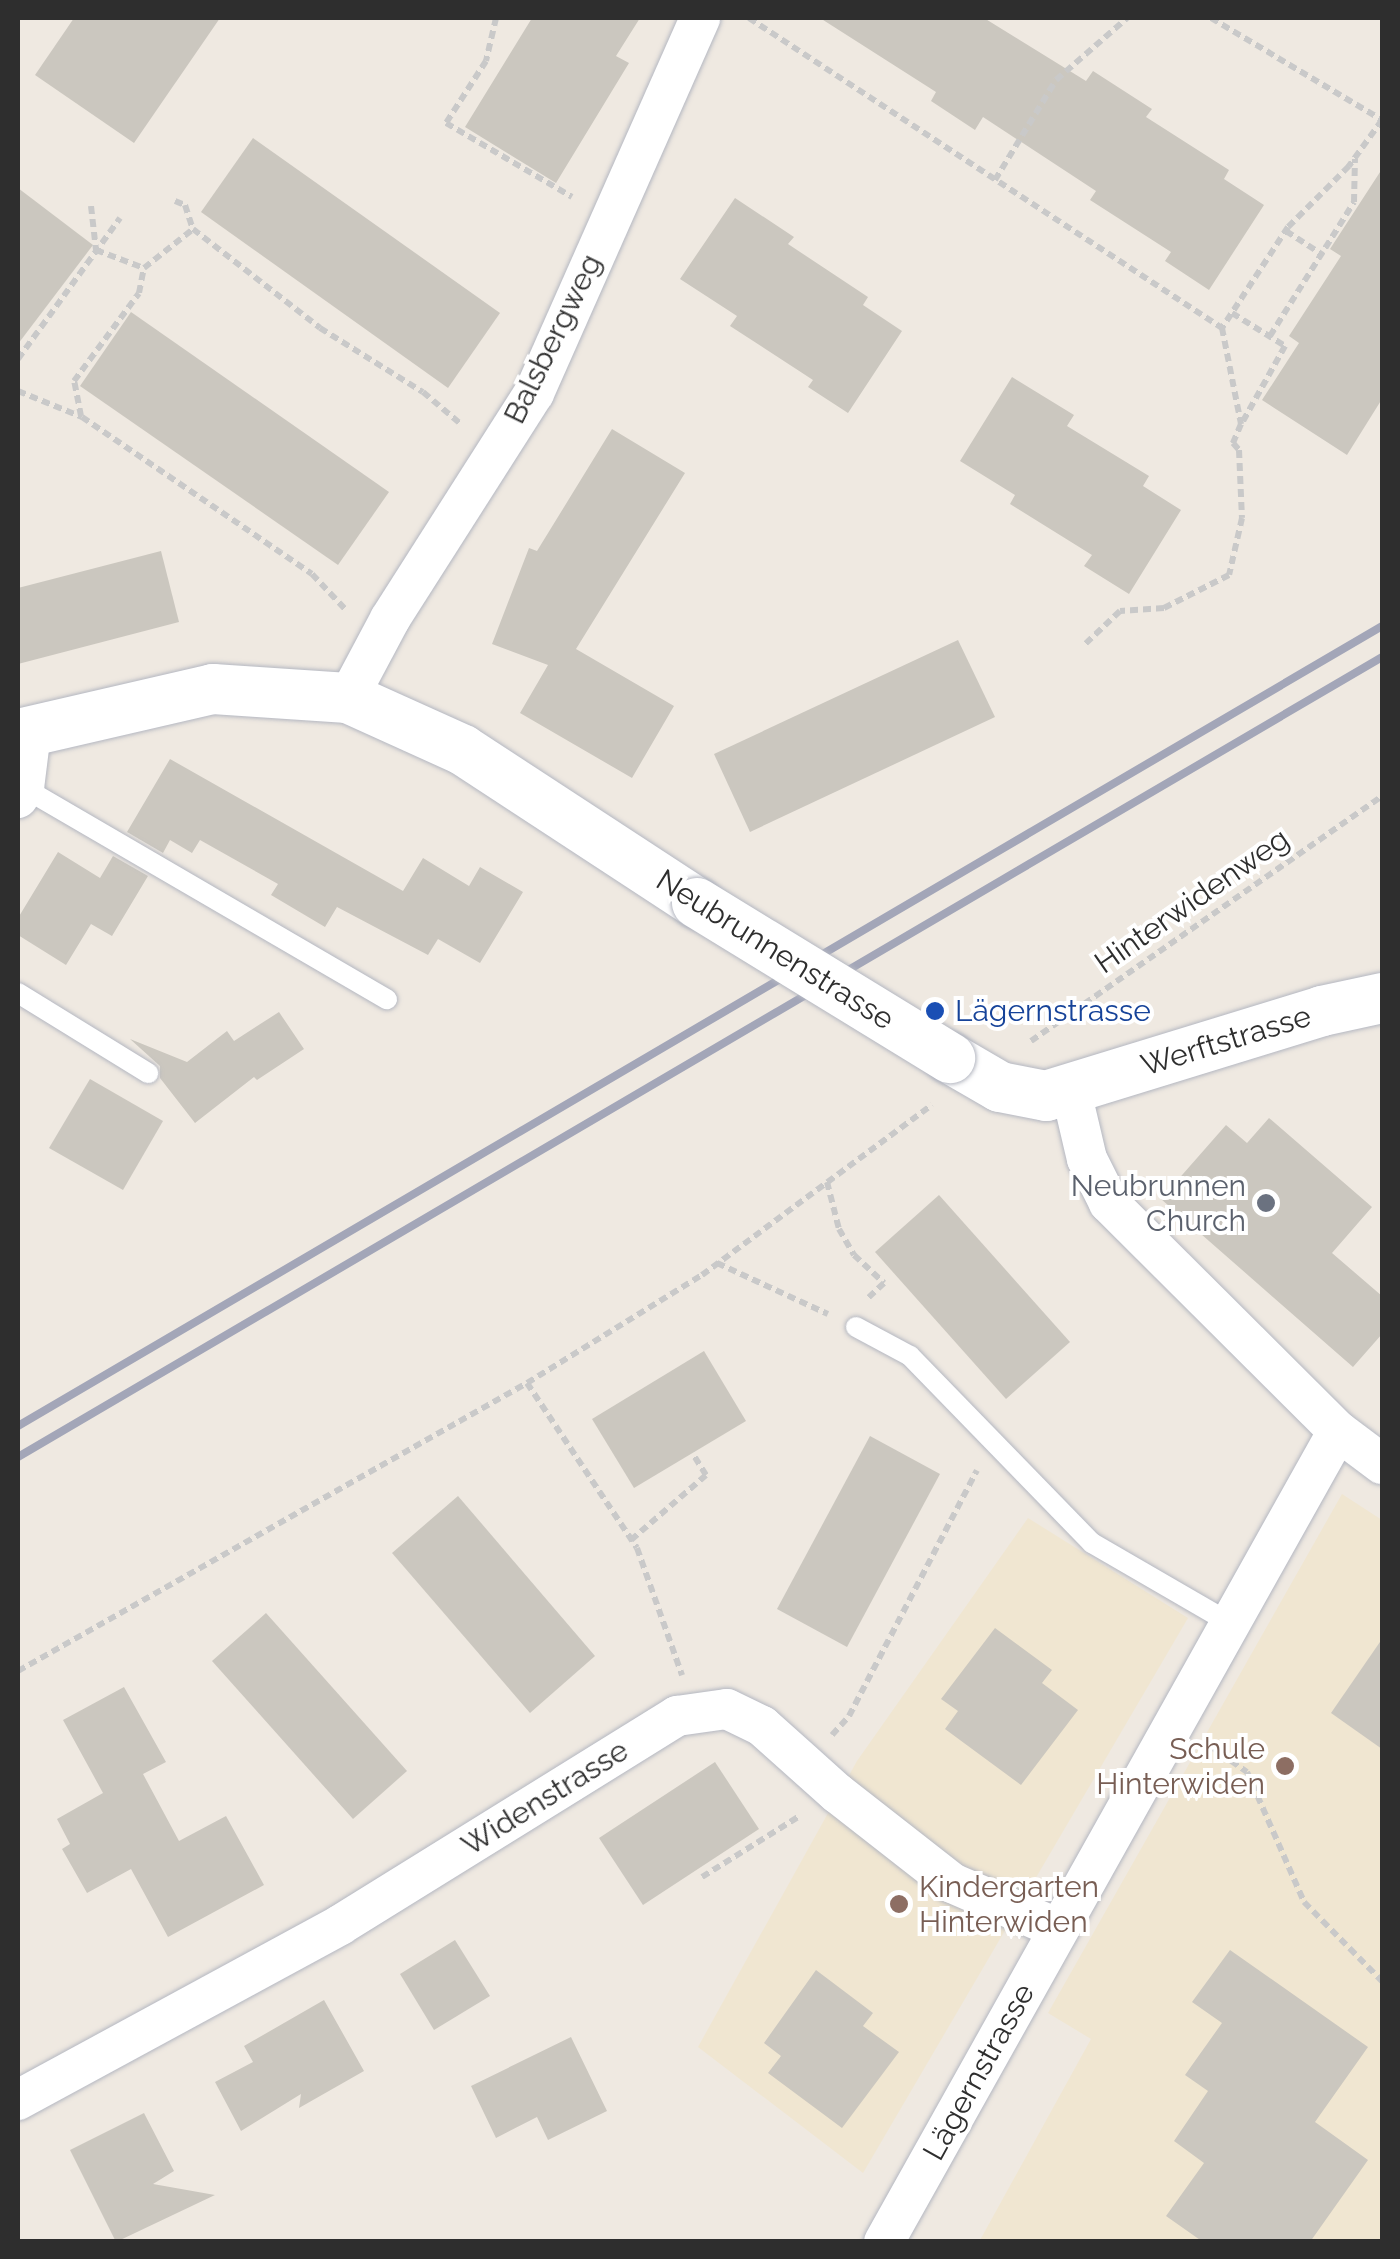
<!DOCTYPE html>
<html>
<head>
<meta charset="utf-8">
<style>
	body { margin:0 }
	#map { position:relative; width:1400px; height:2259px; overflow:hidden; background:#efe9e1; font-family:Raleway,sans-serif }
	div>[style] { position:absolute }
	.education>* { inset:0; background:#f0e6d1 }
	.building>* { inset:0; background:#cbc7bf }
	.path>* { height:6px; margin-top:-3px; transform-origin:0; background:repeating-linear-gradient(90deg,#c9c9c9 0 8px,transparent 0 13px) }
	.roads { filter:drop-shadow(0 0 2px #b4b7c1) drop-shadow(0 0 2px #b4b7c1) }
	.service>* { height:20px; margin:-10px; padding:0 10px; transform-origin:10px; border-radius:10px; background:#fff }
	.minor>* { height:40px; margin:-20px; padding:0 20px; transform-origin:20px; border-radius:20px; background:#fff }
	.tertiary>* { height:50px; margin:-25px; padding:0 25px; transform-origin:25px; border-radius:25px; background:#fff }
	.rail>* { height:8px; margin:-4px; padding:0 4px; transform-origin:4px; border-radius:4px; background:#a3a6b8 }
	.bridges { filter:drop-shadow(0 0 2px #b4b7c1) drop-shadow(0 0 2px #b4b7c1) }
	.tertiary-bridge>* { height:50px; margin:-25px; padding:0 25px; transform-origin:25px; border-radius:25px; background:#fff }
	.dots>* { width:28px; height:28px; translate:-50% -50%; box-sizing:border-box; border:5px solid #fff; border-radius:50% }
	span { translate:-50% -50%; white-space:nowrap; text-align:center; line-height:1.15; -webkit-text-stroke:8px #fff; paint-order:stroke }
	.street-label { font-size:30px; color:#2e2e2e }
	.transit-label { font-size:30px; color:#164399 }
	.left { translate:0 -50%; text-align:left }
	.worship-label { font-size:30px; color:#5b616d }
	.right { translate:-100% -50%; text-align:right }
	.education-label { font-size:30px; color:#785e54 }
	.frame { position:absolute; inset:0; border:20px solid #2e2e2e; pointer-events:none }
</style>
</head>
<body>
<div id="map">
	<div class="education">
		<div style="clip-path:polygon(1342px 1494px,1382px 1520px,1382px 2241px,979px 2242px,1091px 2039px,1048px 2013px)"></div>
		<div style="clip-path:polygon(1028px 1518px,1188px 1618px,863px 2173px,698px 2047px,857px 1761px)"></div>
	</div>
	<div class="building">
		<div style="clip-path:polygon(74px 18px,220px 18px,134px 143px,35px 75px)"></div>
		<div style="clip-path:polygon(532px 18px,640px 18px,616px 56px,629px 63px,556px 183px,465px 127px)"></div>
		<div style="clip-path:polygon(820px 18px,984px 18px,1086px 81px,1093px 71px,1152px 109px,1146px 117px,1229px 170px,1224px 179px,1264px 205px,1209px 290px,1165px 261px,1171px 252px,1090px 200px,1096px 191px,983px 117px,975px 130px,931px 101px,936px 92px)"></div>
		<div style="clip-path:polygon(253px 138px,500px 313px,448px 388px,201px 212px)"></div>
		<div style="clip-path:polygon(1382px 169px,1382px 399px,1347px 455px,1262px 400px,1299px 343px,1289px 336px,1341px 256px,1330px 249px)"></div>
		<div style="clip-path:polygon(18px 188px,93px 245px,18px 344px)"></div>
		<div style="clip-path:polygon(735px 198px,794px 237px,788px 244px,868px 297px,863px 305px,902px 331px,848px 413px,808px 387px,813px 380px,730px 326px,737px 316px,680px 279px)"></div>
		<div style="clip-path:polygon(131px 312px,389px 492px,338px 565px,80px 386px)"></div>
		<div style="clip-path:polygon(1012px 377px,1074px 415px,1067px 426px,1149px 476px,1143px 486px,1181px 510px,1129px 594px,1084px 566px,1092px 555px,1010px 504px,1015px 495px,960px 461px)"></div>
		<div style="clip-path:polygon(612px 429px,685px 473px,576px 649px,674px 706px,632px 778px,520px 713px,548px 665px,492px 644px,529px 548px,537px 551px)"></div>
		<div style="clip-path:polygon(161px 551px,179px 622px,18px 664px,18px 588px)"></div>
		<div style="clip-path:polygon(958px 640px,995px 717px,750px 832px,714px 754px)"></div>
		<div style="clip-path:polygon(170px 759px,403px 891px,423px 858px,469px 886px,480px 867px,523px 892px,480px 963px,438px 939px,428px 955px,337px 907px,325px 927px,271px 895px,278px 884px,200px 840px,192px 853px,170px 840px,163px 853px,127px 832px)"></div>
		<div style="clip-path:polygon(58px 852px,100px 878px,113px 856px,148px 876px,112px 936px,91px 924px,66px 965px,18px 935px,18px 918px)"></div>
		<div style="clip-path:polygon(279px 1012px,304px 1049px,257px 1080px,254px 1077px,195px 1123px,160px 1078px,160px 1066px,130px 1039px,187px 1062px,227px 1031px,234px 1041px)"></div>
		<div style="clip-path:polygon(90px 1079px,163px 1121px,123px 1190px,49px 1148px)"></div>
		<div style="clip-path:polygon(1269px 1118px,1372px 1207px,1332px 1253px,1382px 1296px,1382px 1334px,1353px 1367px,1161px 1199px,1226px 1125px,1247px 1143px)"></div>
		<div style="clip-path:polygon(939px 1195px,1070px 1342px,1006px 1399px,875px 1252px)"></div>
		<div style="clip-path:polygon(704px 1351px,746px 1421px,634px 1488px,592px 1419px)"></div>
		<div style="clip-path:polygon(870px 1436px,940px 1474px,847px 1647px,777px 1609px)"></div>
		<div style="clip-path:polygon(458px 1496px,595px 1656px,530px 1713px,392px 1553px)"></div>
		<div style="clip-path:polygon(266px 1613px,407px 1771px,353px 1819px,212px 1661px)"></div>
		<div style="clip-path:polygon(995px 1628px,1052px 1670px,1042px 1683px,1078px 1710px,1021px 1785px,945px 1729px,958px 1711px,941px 1699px)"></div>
		<div style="clip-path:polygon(1382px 1639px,1382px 1749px,1331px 1713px)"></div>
		<div style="clip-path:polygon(124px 1687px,166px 1762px,143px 1774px,179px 1841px,226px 1816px,264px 1885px,168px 1937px,131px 1869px,87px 1893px,62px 1849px,70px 1844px,57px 1819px,103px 1793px,63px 1720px)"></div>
		<div style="clip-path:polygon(715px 1762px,759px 1829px,643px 1905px,599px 1838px)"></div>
		<div style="clip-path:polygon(455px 1940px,490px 1996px,434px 2030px,400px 1974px)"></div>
		<div style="clip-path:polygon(1230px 1950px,1368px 2047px,1315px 2122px,1368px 2160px,1310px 2242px,1203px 2242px,1166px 2216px,1204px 2163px,1174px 2141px,1208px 2091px,1185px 2075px,1222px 2023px,1192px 2002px)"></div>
		<div style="clip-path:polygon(816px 1970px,873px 2013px,863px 2026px,899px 2052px,842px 2128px,768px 2073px,781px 2056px,764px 2043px)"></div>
		<div style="clip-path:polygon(324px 2000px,364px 2071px,299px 2108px,301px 2094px,241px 2131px,215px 2082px,253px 2062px,244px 2046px)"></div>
		<div style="clip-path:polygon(571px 2037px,607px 2111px,548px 2140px,537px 2117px,496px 2138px,471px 2086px)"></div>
		<div style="clip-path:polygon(144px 2113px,174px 2171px,153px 2184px,215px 2195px,116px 2242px,70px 2150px)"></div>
	</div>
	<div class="path">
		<div style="left:496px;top:18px;width:44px;rotate:103.1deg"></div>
		<div style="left:486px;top:61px;width:74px;rotate:122.8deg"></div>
		<div style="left:446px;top:123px;width:146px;rotate:30.4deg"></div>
		<div style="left:749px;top:18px;width:566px;rotate:33.24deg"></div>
		<div style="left:1222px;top:328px;width:98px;rotate:78.8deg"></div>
		<div style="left:1241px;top:424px;width:21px;rotate:113deg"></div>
		<div style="left:1233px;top:443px;width:9px;rotate:49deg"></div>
		<div style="left:1239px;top:450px;width:68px;rotate:87.5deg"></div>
		<div style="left:1242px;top:518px;width:58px;rotate:102.8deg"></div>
		<div style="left:1229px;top:575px;width:73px;rotate:153.1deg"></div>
		<div style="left:1164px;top:608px;width:44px;rotate:176.1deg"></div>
		<div style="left:1120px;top:611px;width:50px;rotate:136.6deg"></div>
		<div style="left:1211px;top:18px;width:199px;rotate:30.8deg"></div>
		<div style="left:1382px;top:120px;width:57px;rotate:125.7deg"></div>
		<div style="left:1349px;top:166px;width:86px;rotate:135deg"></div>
		<div style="left:1288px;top:227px;width:121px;rotate:123.2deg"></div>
		<div style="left:995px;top:180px;width:117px;rotate:-58.6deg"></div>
		<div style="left:1056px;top:80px;width:94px;rotate:-41.1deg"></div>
		<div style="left:175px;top:201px;width:11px;rotate:22deg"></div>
		<div style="left:185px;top:205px;width:25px;rotate:72deg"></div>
		<div style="left:193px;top:229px;width:161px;rotate:37.9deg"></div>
		<div style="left:320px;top:328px;width:121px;rotate:31.9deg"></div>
		<div style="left:423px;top:392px;width:51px;rotate:40.2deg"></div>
		<div style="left:91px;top:206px;width:44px;rotate:83.5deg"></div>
		<div style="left:96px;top:250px;width:51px;rotate:20.6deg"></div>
		<div style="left:144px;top:268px;width:63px;rotate:-38.5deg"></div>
		<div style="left:1286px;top:231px;width:44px;rotate:33deg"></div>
		<div style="left:1232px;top:313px;width:62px;rotate:31.9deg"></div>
		<div style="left:1285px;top:346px;width:88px;rotate:119.2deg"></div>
		<div style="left:1270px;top:336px;width:158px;rotate:-57.9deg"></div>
		<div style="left:1354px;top:202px;width:43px;rotate:-88.7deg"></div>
		<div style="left:18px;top:359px;width:174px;rotate:-54.1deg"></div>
		<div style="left:18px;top:391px;width:69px;rotate:22.1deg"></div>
		<div style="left:82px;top:417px;width:278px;rotate:34.3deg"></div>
		<div style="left:312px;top:574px;width:50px;rotate:46.6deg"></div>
		<div style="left:81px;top:416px;width:36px;rotate:-101deg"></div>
		<div style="left:74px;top:381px;width:109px;rotate:-53.5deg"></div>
		<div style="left:139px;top:293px;width:25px;rotate:-79deg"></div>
		<div style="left:1031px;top:1041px;width:428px;rotate:-34.9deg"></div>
		<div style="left:827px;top:1182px;width:49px;rotate:75.7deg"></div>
		<div style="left:839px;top:1229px;width:30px;rotate:60deg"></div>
		<div style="left:854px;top:1255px;width:41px;rotate:43deg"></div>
		<div style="left:884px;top:1283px;width:21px;rotate:137deg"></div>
		<div style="left:717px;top:1263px;width:122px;rotate:24.7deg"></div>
		<div style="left:527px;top:1383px;width:198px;rotate:56.3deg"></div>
		<div style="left:637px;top:1548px;width:135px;rotate:70.5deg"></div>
		<div style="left:631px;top:1540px;width:99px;rotate:-40.9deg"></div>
		<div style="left:706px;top:1475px;width:26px;rotate:-122deg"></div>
		<div style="left:18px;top:1671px;width:585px;rotate:-29.5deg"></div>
		<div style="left:527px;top:1383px;width:206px;rotate:-31.7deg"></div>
		<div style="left:702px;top:1275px;width:286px;rotate:-36.5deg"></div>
		<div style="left:832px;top:1735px;width:25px;rotate:-48deg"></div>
		<div style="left:849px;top:1716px;width:277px;rotate:-62.5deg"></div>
		<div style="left:1210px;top:1746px;width:45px;rotate:35.1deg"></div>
		<div style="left:1247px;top:1772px;width:142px;rotate:66.3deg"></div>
		<div style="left:1304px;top:1902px;width:111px;rotate:45.4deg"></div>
		<div style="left:702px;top:1877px;width:113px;rotate:-32deg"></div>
	</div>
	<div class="roads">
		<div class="service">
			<div style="left:24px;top:788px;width:420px;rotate:30.2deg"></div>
			<div style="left:18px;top:993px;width:153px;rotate:31.6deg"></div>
			<div style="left:856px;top:1327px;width:61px;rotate:28.2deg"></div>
			<div style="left:910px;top:1356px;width:261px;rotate:45.8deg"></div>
			<div style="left:1092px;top:1543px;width:160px;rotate:30.1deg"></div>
		</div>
		<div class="minor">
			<div style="left:348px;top:698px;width:89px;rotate:-62deg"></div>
			<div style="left:390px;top:619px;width:268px;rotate:-57.5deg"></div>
			<div style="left:534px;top:393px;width:410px;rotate:-66.1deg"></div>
			<div style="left:18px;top:798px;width:12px;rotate:-59deg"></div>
			<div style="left:24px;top:788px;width:56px;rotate:-82.9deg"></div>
			<div style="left:1071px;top:1091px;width:70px;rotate:76.8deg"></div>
			<div style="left:1087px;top:1159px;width:49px;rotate:63.4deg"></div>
			<div style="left:1109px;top:1203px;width:323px;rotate:44.9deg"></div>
			<div style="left:1338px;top:1431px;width:55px;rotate:36.9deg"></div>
			<div style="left:18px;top:2100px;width:366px;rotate:-28.5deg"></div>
			<div style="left:340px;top:1925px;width:397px;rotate:-31.8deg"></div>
			<div style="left:677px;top:1716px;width:50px;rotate:-8deg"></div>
			<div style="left:727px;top:1709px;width:39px;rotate:26deg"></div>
			<div style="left:762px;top:1726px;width:101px;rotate:41.8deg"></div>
			<div style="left:837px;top:1793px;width:146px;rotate:38deg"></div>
			<div style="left:952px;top:1883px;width:116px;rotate:23.3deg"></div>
			<div style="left:884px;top:2242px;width:929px;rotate:-60.76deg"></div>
		</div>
		<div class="tertiary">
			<div style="left:18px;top:734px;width:200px;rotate:-13deg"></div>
			<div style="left:213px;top:689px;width:135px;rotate:3.8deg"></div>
			<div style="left:348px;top:698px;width:126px;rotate:24.3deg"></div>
			<div style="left:463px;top:750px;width:280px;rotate:33.2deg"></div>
			<div style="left:950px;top:1058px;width:58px;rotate:30.1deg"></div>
			<div style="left:1000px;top:1087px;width:47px;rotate:11.1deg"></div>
			<div style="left:1046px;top:1096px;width:289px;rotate:-17.1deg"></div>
			<div style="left:1322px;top:1011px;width:61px;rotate:-12.2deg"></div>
		</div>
	</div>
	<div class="rail">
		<div style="left:18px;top:1426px;width:1581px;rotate:-30.39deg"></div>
		<div style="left:18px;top:1457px;width:1581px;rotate:-30.39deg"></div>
	</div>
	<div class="bridges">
		<div class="tertiary-bridge">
			<div style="left:697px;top:903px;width:297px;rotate:31.5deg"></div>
		</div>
	</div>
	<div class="dots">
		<div style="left:935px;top:1011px;background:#1a4fb4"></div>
		<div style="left:1266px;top:1203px;background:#6b7280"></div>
		<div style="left:1285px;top:1766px;background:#8d6e63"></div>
		<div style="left:899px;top:1904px;background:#8d6e63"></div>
	</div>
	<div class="street-label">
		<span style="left:553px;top:339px;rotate:-64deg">Balsbergweg</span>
		<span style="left:1192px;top:901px;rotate:-35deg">Hinterwidenweg</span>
		<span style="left:775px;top:950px;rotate:32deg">Neubrunnenstrasse</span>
		<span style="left:1226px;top:1041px;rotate:-17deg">Werftstrasse</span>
		<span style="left:545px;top:1798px;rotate:-32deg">Widenstrasse</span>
		<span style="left:979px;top:2072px;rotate:-61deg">Lägernstrasse</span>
	</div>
	<div class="transit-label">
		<span class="left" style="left:955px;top:1011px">Lägernstrasse</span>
	</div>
	<div class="worship-label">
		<span class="right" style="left:1246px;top:1203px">Neubrunnen<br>Church</span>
	</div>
	<div class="education-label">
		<span class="right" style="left:1265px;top:1766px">Schule<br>Hinterwiden</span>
		<span class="left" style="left:919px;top:1904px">Kindergarten<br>Hinterwiden</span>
	</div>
	<div class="frame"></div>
</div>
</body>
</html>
